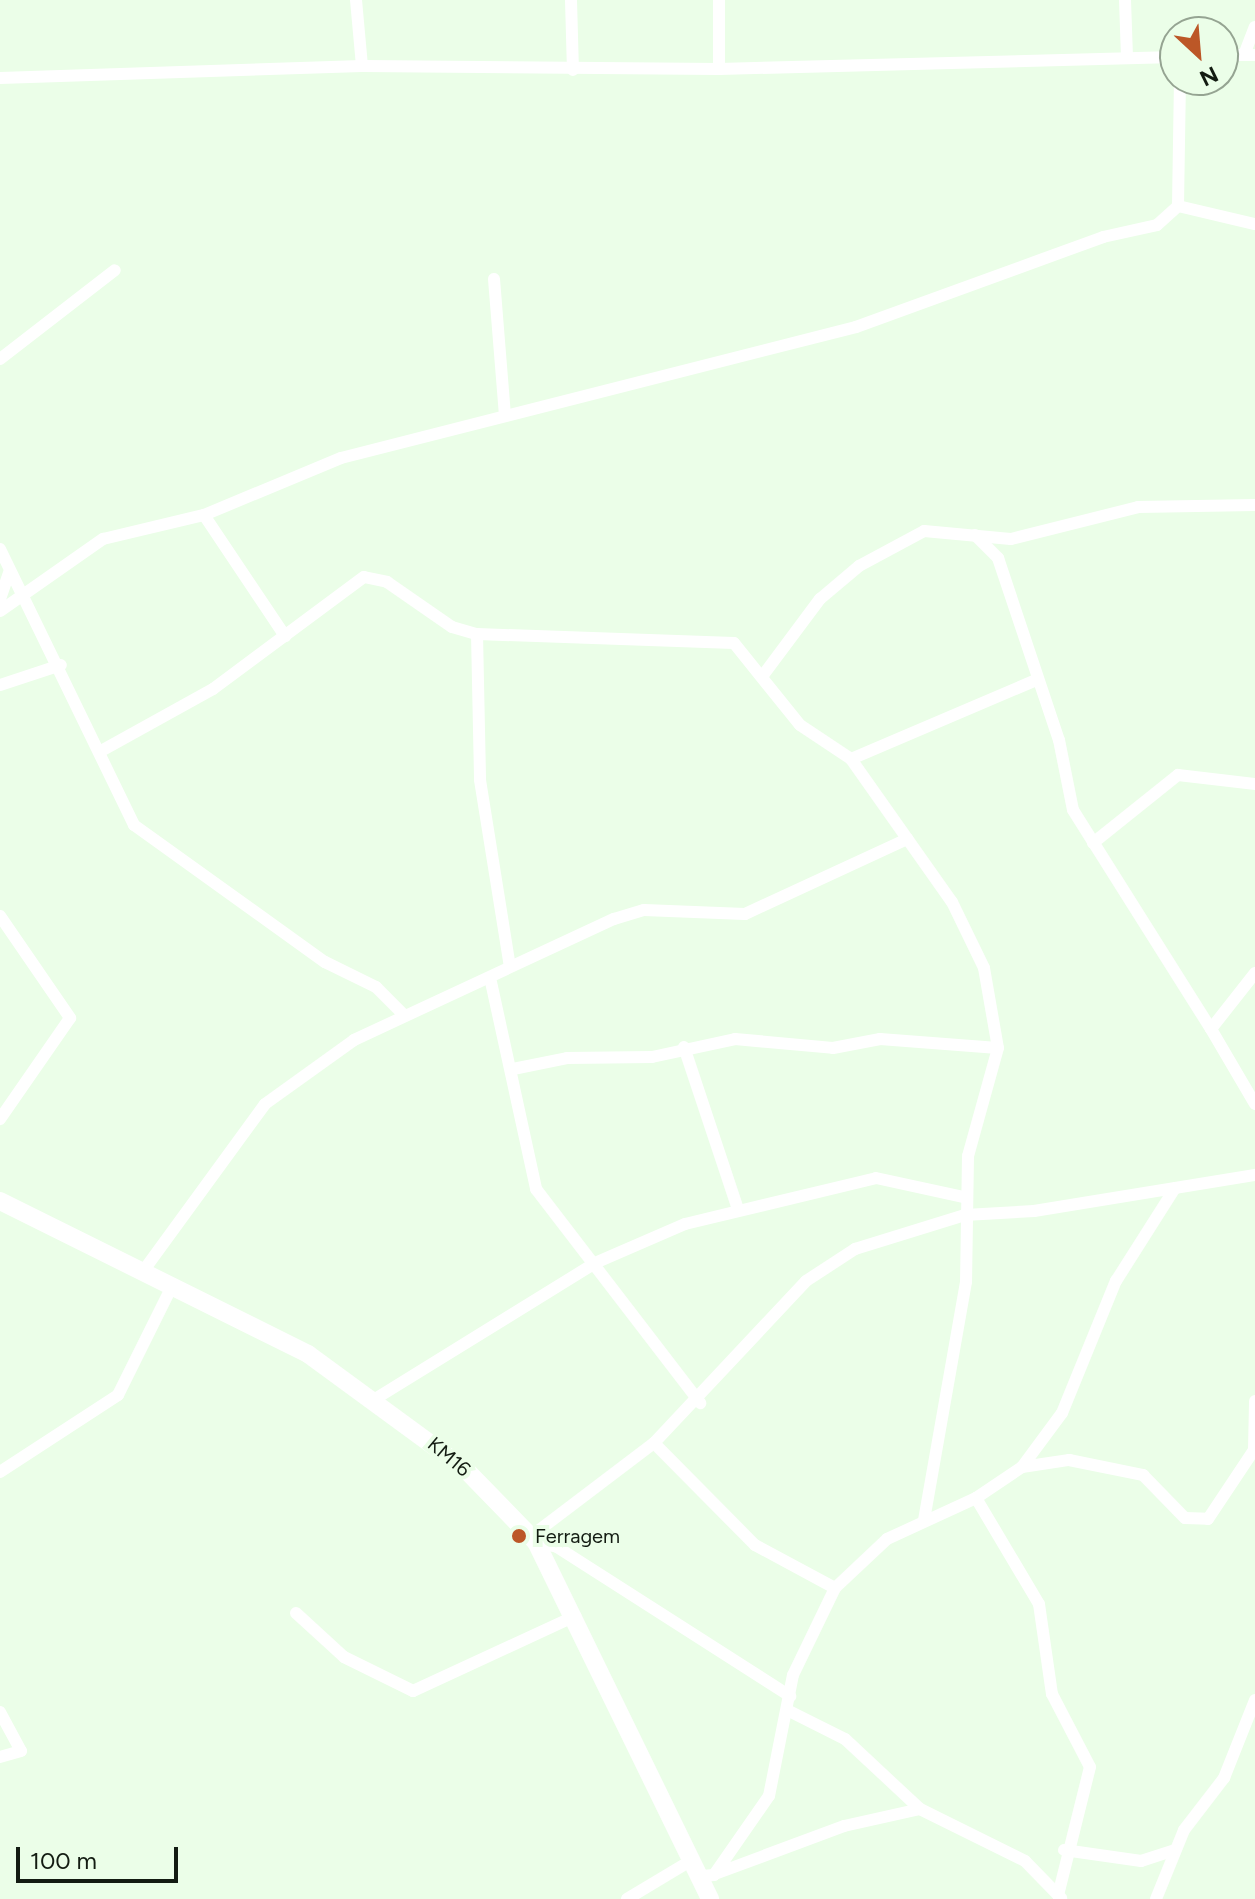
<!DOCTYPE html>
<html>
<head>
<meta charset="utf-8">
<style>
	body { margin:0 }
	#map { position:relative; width:1255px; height:1899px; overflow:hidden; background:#ebfee8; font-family:Figtree,sans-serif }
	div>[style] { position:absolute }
	.street>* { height:12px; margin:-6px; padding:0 6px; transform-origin:6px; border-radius:6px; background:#fff }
	.secondary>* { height:18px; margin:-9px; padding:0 9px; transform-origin:9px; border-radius:9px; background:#fff }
	.dots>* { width:22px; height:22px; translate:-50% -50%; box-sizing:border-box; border:4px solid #ebfee8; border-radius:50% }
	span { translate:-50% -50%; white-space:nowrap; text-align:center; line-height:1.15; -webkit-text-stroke:8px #ebfee8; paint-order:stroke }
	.street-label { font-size:20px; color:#131c12 }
	.poi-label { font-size:20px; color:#131c12 }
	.left { translate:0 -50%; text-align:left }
	.north { position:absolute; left:1159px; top:16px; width:80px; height:80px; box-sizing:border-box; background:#ebfee8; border:2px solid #95a492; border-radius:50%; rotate:154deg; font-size:22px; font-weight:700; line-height:32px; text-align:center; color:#131c12 }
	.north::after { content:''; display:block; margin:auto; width:28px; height:36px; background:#bc5727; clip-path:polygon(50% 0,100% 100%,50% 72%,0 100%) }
	.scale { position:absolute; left:16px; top:1847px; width:162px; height:36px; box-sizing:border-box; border:4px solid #131c12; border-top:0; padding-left:10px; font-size:24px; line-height:28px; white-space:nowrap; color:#131c12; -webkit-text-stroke:6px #ebfee8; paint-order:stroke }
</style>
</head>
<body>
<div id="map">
	<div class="street">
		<div style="left:356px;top:0;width:66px;rotate:84.8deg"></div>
		<div style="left:571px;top:0;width:70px;rotate:88.4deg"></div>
		<div style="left:719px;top:0;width:69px;rotate:90deg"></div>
		<div style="left:1125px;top:0;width:57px;rotate:88deg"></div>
		<div style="left:1223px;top:55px;width:32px"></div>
		<div style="left:1244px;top:55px;width:30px;rotate:-69deg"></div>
		<div style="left:0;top:78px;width:362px;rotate:-1.9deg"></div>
		<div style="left:362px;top:66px;width:357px;rotate:0.5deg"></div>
		<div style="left:719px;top:69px;width:456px;rotate:-1.5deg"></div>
		<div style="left:1178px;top:206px;width:79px;rotate:13.2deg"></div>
		<div style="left:494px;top:279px;width:136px;rotate:85.4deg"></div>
		<div style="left:0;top:359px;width:145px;rotate:-37.7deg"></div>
		<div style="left:204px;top:515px;width:146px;rotate:56.2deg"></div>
		<div style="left:975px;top:535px;width:33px;rotate:45deg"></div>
		<div style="left:998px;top:558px;width:192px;rotate:71.5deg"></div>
		<div style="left:1059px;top:740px;width:71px;rotate:78.7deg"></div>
		<div style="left:1073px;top:810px;width:259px;rotate:57.8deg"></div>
		<div style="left:0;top:549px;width:307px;rotate:64.1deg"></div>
		<div style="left:134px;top:825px;width:235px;rotate:35.7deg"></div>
		<div style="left:325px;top:962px;width:57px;rotate:26.1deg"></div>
		<div style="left:376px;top:987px;width:38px;rotate:45deg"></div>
		<div style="left:0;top:599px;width:28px;rotate:-71deg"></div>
		<div style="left:0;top:611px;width:126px;rotate:-35deg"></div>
		<div style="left:103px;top:539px;width:104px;rotate:-13.4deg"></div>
		<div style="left:204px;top:515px;width:148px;rotate:-22.6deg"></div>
		<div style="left:341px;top:458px;width:531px;rotate:-14.27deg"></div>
		<div style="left:856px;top:327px;width:263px;rotate:-20deg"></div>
		<div style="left:1103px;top:237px;width:55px;rotate:-12.5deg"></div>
		<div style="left:1157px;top:225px;width:28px;rotate:-42deg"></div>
		<div style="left:1178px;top:206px;width:126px;rotate:-89.1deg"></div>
		<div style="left:477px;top:634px;width:146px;rotate:88.8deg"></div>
		<div style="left:480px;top:780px;width:189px;rotate:80.9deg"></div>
		<div style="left:764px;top:674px;width:94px;rotate:-53.3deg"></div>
		<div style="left:820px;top:599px;width:51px;rotate:-40.2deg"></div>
		<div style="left:859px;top:566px;width:74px;rotate:-28.3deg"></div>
		<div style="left:924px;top:531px;width:87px;rotate:5.3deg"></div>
		<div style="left:1011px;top:539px;width:131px;rotate:-14.1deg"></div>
		<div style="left:1138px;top:507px;width:117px;rotate:-1deg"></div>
		<div style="left:0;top:685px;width:64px;rotate:-18.2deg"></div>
		<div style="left:101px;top:751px;width:128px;rotate:-29deg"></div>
		<div style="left:213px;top:689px;width:188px;rotate:-36.6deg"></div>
		<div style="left:364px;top:577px;width:24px;rotate:12deg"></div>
		<div style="left:387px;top:582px;width:79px;rotate:34.7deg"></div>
		<div style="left:452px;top:627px;width:26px;rotate:16deg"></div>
		<div style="left:477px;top:634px;width:257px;rotate:2deg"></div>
		<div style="left:734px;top:643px;width:105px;rotate:51.2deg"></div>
		<div style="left:800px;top:725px;width:61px;rotate:33.7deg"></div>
		<div style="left:851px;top:759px;width:175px;rotate:54.8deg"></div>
		<div style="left:952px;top:902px;width:73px;rotate:64.1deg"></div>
		<div style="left:984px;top:968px;width:81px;rotate:80.1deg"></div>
		<div style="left:998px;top:1048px;width:112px;rotate:105.5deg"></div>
		<div style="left:968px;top:1156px;width:126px;rotate:90.9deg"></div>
		<div style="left:966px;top:1282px;width:243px;rotate:100deg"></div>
		<div style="left:851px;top:759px;width:201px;rotate:-23.1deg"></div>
		<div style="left:1093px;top:843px;width:109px;rotate:-38.7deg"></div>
		<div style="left:1178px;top:775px;width:78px;rotate:6.7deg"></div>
		<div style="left:0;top:916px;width:124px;rotate:55.5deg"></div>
		<div style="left:70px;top:1018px;width:123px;rotate:124.7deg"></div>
		<div style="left:1255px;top:973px;width:71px;rotate:128.2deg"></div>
		<div style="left:1211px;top:1029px;width:87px;rotate:59.6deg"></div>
		<div style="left:491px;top:982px;width:212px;rotate:77.7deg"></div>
		<div style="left:536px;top:1189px;width:270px;rotate:52.5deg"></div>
		<div style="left:684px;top:1047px;width:171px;rotate:71.6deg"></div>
		<div style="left:513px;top:1069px;width:55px;rotate:-11.5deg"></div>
		<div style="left:567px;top:1058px;width:85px;rotate:-0.7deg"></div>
		<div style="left:652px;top:1057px;width:85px;rotate:-12.2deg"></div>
		<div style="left:735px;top:1039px;width:98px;rotate:5.2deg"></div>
		<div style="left:833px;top:1048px;width:48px;rotate:-10.8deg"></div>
		<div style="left:880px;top:1039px;width:118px;rotate:4.4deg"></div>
		<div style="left:144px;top:1270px;width:205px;rotate:-53.9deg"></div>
		<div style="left:265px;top:1104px;width:110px;rotate:-35.7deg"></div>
		<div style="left:354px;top:1040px;width:287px;rotate:-25deg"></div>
		<div style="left:614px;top:919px;width:31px;rotate:-17deg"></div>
		<div style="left:644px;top:910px;width:101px;rotate:2.3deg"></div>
		<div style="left:745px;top:914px;width:179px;rotate:-24.8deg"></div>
		<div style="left:375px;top:1399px;width:259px;rotate:-31.7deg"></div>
		<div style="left:595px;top:1263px;width:98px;rotate:-23.4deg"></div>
		<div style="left:685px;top:1224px;width:196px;rotate:-13.5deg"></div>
		<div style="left:876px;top:1178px;width:90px;rotate:12.2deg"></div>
		<div style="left:654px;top:1443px;width:144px;rotate:45.3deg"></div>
		<div style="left:755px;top:1545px;width:91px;rotate:28.3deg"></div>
		<div style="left:1022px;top:1467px;width:48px;rotate:-8.5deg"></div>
		<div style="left:1069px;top:1460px;width:76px;rotate:11.5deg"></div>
		<div style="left:1143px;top:1475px;width:60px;rotate:45.7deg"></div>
		<div style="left:1185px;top:1518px;width:23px;rotate:2deg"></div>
		<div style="left:1208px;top:1519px;width:83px;rotate:-56.3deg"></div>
		<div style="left:1254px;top:1450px;width:49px;rotate:-88.8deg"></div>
		<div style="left:0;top:1472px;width:141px;rotate:-33.1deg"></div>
		<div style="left:118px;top:1395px;width:124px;rotate:-63.6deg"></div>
		<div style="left:976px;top:1498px;width:123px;rotate:59.3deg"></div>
		<div style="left:1039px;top:1604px;width:91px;rotate:81.8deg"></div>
		<div style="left:1052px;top:1694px;width:82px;rotate:62.5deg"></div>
		<div style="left:1090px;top:1767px;width:132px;rotate:104deg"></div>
		<div style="left:530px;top:1537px;width:156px;rotate:-37.2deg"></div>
		<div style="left:654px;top:1443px;width:222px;rotate:-46.8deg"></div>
		<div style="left:806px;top:1281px;width:59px;rotate:-33.1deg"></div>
		<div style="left:855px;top:1249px;width:115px;rotate:-17.2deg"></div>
		<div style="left:965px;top:1215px;width:69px;rotate:-3.3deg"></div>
		<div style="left:1034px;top:1211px;width:224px;rotate:-9.3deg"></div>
		<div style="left:536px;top:1542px;width:22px;rotate:13deg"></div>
		<div style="left:557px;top:1547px;width:277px;rotate:32.6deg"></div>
		<div style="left:296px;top:1613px;width:65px;rotate:42.5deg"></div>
		<div style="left:344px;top:1657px;width:77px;rotate:26.2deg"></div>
		<div style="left:413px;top:1691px;width:179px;rotate:-24.8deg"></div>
		<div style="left:787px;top:1710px;width:65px;rotate:26.6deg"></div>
		<div style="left:845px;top:1739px;width:103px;rotate:43deg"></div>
		<div style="left:920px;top:1809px;width:117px;rotate:26.3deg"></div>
		<div style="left:1025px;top:1861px;width:52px;rotate:45.8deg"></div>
		<div style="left:0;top:1712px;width:44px;rotate:61.7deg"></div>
		<div style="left:21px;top:1751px;width:22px;rotate:164deg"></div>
		<div style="left:1064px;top:1850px;width:78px;rotate:8.1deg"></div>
		<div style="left:1141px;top:1861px;width:36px;rotate:-18deg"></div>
		<div style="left:715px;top:1874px;width:138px;rotate:-20.4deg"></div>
		<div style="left:844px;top:1826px;width:78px;rotate:-12.6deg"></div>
		<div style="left:702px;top:1876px;width:12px;rotate:-5deg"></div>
		<div style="left:714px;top:1875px;width:96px;rotate:-55.2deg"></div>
		<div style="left:769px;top:1796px;width:123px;rotate:-78.8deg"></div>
		<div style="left:793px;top:1675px;width:97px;rotate:-64.2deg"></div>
		<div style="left:835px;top:1588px;width:71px;rotate:-43.3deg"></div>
		<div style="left:887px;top:1539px;width:98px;rotate:-24.7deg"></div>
		<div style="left:976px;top:1498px;width:55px;rotate:-34deg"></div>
		<div style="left:1022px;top:1467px;width:67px;rotate:-53.5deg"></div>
		<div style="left:1062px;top:1413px;width:143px;rotate:-67.8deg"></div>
		<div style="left:1116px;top:1281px;width:110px;rotate:-57.6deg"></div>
		<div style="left:627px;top:1899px;width:76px;rotate:-31deg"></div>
		<div style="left:1156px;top:1899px;width:74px;rotate:-67.9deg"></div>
		<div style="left:1184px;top:1830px;width:66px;rotate:-52.4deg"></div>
		<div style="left:1224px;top:1778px;width:84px;rotate:-68.3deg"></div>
	</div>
	<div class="secondary">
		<div style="left:0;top:1201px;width:344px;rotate:26.4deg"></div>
		<div style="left:308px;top:1354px;width:195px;rotate:36.2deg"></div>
		<div style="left:465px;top:1469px;width:102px;rotate:45.8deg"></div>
		<div style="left:536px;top:1542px;width:397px;rotate:64deg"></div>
	</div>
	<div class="dots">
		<div style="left:519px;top:1536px;background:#bc5727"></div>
	</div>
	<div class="street-label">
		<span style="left:449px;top:1457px;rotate:40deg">KM16</span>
	</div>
	<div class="poi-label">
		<span class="left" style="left:535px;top:1536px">Ferragem</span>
	</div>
	<div class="north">N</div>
	<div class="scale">100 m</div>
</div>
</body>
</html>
